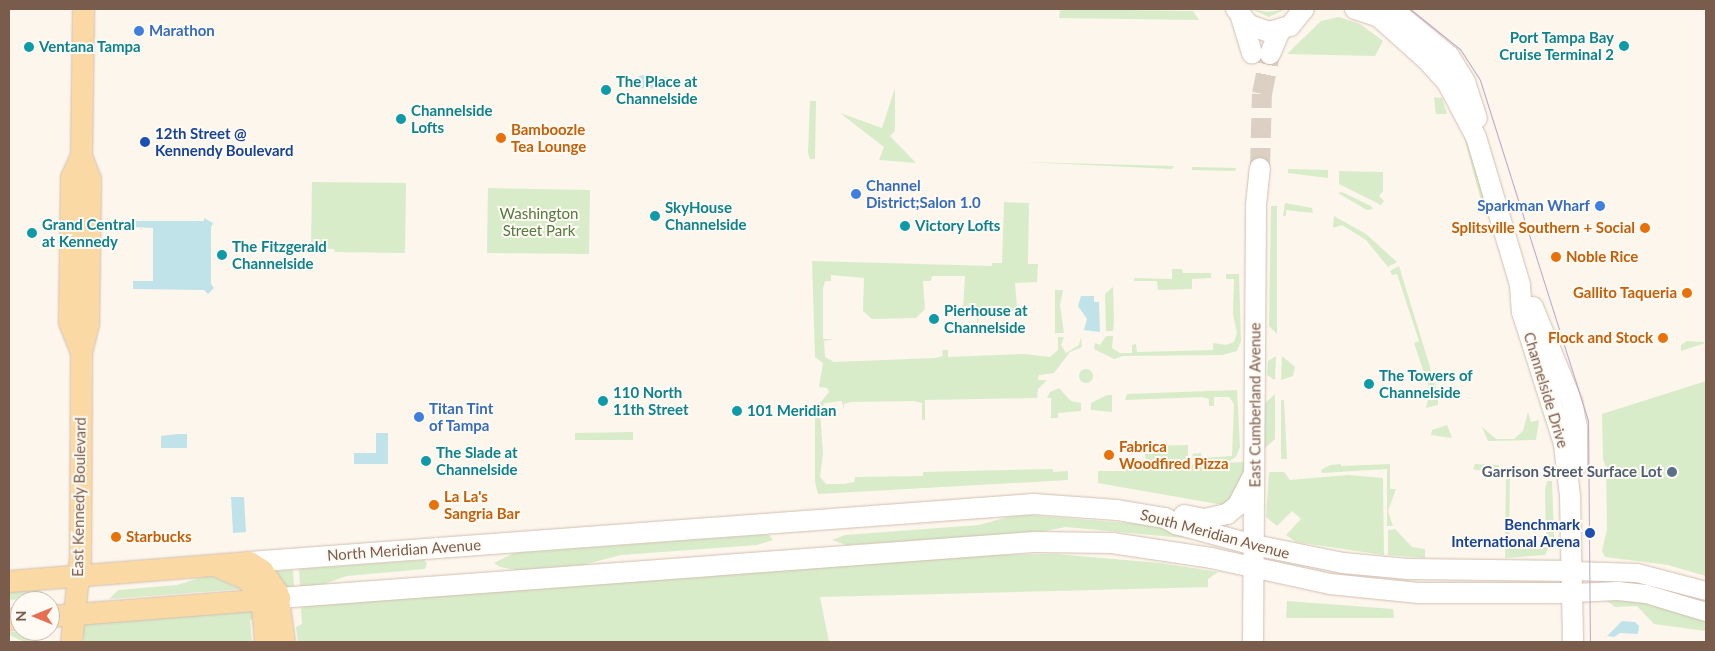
<!DOCTYPE html>
<html>
<head>
<meta charset="utf-8">
<style>
	body { margin:0 }
	#map { position:relative; width:1715px; height:651px; overflow:hidden; background:#fdf6ec; font-family:Lato,sans-serif }
	div>[style] { position:absolute }
	.green>* { inset:0; background:#d8ecc9 }
	.round { border-radius:50% }
	.water>* { inset:0; background:#bfe3e8 }
	.secondary-tunnel>* { height:20px; margin-top:-10px; transform-origin:0; background:repeating-linear-gradient(90deg,#dcd0c4 0 20px,transparent 0 30px) }
	.roads { filter:drop-shadow(0 0 1px #d1beb0) drop-shadow(0 0 1px #d1beb0) }
	.tertiary>* { height:18px; margin:-9px; padding:0 9px; transform-origin:9px; border-radius:9px; background:#fff }
	.secondary>* { height:20px; margin:-10px; padding:0 10px; transform-origin:10px; border-radius:10px; background:#fff }
	.primary>* { height:21px; margin:-10.5px; padding:0 10.5px; transform-origin:10.5px; border-radius:10.5px; background:#fbd9a5 }
	.tram>* { height:1px; margin:-0.5px; padding:0 0.5px; transform-origin:0.5px; border-radius:0.5px; background:#b9a8c9 }
	.dots>* { width:14px; height:14px; translate:-50% -50%; box-sizing:border-box; border:2px solid #fffaf3; border-radius:50% }
	span { translate:-50% -50%; white-space:nowrap; text-align:center; line-height:1.15; -webkit-text-stroke:4px #fffaf3; paint-order:stroke }
	.shop-label { font-size:15px; color:#366cbe; font-weight:700 }
	.left { translate:0 -50%; text-align:left }
	.right { translate:-100% -50%; text-align:right }
	.culture-label { font-size:15px; color:#0d838f; font-weight:700 }
	.food-label { font-size:15px; color:#c56008; font-weight:700 }
	.transit-label { font-size:15px; color:#164399; font-weight:700 }
	.park-label { font-size:15px; color:#537a41 }
	.street-label { font-size:15px; color:#7a5c4d }
	.service-label { font-size:15px; color:#4e5e75; font-weight:700 }
	.frame { position:absolute; inset:0; border:10px solid #7a5c4d; pointer-events:none }
	.north { position:absolute; left:10px; top:591px; width:50px; height:50px; box-sizing:border-box; background:#fffaf3; border:1px solid #cabbb1; border-radius:50%; rotate:270deg; font-size:14px; font-weight:700; line-height:20px; text-align:center; color:#7a5c4d }
	.north::after { content:''; display:block; margin:auto; width:18px; height:22px; background:#e76f51; clip-path:polygon(50% 0,100% 100%,50% 72%,0 100%) }
</style>
</head>
<body>
<div id="map">
	<div class="green">
		<div style="clip-path:polygon(1060px 9px,1193px 11px,1199px 20px,1059px 18px)"></div>
		<div style="clip-path:polygon(1251px 9px,1268px 12px,1286px 9px,1269px 17px)"></div>
		<div style="clip-path:polygon(1339px 17px,1360px 24px,1383px 41px,1375px 56px,1287px 54px,1321px 21px)"></div>
		<div style="clip-path:polygon(895px 88px,895px 131px,890px 136px,916px 163px,879px 160px,884px 147px,840px 113px,882px 128px)"></div>
		<div style="clip-path:polygon(1434px 97px,1442px 98px,1447px 114px,1436px 114px)"></div>
		<div style="clip-path:polygon(810px 101px,816px 101px,815px 159px,810px 159px,808px 153px)"></div>
		<div style="clip-path:polygon(1462px 129px,1475px 158px,1485px 204px,1482px 204px)"></div>
		<div style="clip-path:polygon(1023px 162px,1174px 166px,1172px 169px)"></div>
		<div style="clip-path:polygon(1192px 167px,1236px 168px,1235px 171px,1192px 170px)"></div>
		<div style="clip-path:polygon(1288px 169px,1328px 170px,1328px 178px,1288px 173px)"></div>
		<div style="clip-path:polygon(1339px 171px,1383px 172px,1383px 191px,1379px 196px,1384px 201px,1381px 205px,1339px 184px)"></div>
		<div style="clip-path:polygon(312px 182px,406px 183px,405px 253px,335px 252px,334px 249px,311px 248px)"></div>
		<div style="clip-path:polygon(488px 188px,590px 190px,589px 254px,487px 253px)"></div>
		<div style="clip-path:polygon(1342px 192px,1371px 206px,1373px 209px,1367px 210px,1338px 193px)"></div>
		<div style="clip-path:polygon(1004px 202px,1029px 203px,1028px 264px,1038px 264px,1037px 282px,1015px 283px,1017px 308px,1008px 316px,979px 316px,977px 329px,977px 317px,972px 317px,963px 309px,965px 276px,932px 276px,931px 281px,923px 281px,925px 309px,916px 318px,872px 319px,863px 311px,864px 278px,831px 275px,831px 281px,825px 281px,823px 289px,823px 339px,834px 339px,824px 341px,825px 357px,834px 362px,935px 358px,943px 356px,942px 350px,948px 350px,948px 357px,1024px 354px,1050px 357px,1058px 350px,1058px 337px,1064px 337px,1061px 345px,1066px 353px,1079px 345px,1081px 337px,1082px 347px,1070px 352px,1054px 373px,1039px 375px,1038px 380px,1047px 380px,1038px 389px,1037px 398px,925px 400px,925px 420px,922px 420px,922px 403px,914px 401px,851px 402px,844px 404px,844px 410px,842px 401px,825px 403px,820px 410px,823px 454px,820px 477px,826px 484px,844px 484px,854px 482px,855px 477px,923px 476px,923px 472px,1053px 469px,1053px 472px,1068px 471px,1068px 480px,818px 494px,815px 482px,815px 409px,829px 392px,827px 388px,819px 387px,823px 363px,815px 357px,812px 261px,992px 266px,992px 263px,1002px 263px)"></div>
		<div style="clip-path:polygon(1285px 203px,1312px 208px,1313px 213px,1286px 210px,1286px 216px,1283px 216px)"></div>
		<div style="clip-path:polygon(1271px 206px,1277px 206px,1277px 334px,1269px 326px)"></div>
		<div style="clip-path:polygon(1334px 216px,1366px 234px,1397px 262px,1388px 267px,1366px 240px,1342px 225px,1333px 228px)"></div>
		<div style="clip-path:polygon(1399px 266px,1438px 393px,1438px 405px,1426px 408px,1430px 391px,1414px 343px,1419px 341px,1397px 274px,1392px 275px,1390px 271px)"></div>
		<div style="clip-path:polygon(1172px 269px,1182px 269px,1183px 273px,1211px 273px,1211px 278px,1192px 279px,1192px 289px,1158px 290px,1157px 281px,1134px 281px,1134px 278px,1172px 279px)"></div>
		<div style="clip-path:polygon(1226px 274px,1239px 274px,1241px 341px,1237px 351px,1222px 355px,1123px 356px,1114px 359px,1094px 349px,1095px 343px,1100px 345px,1106px 336px,1113px 336px,1112px 348px,1120px 353px,1132px 353px,1132px 345px,1136px 344px,1137px 352px,1178px 351px,1213px 350px,1213px 343px,1226px 345px,1234px 342px,1237px 333px,1233px 314px,1234px 279px,1226px 279px)"></div>
		<div style="clip-path:polygon(1113px 287px,1114px 322px,1113px 331px,1106px 331px,1105px 294px)"></div>
		<div style="clip-path:polygon(1055px 290px,1063px 290px,1060px 305px,1064px 333px,1055px 333px)"></div>
		<div style="clip-path:polygon(1687px 341px,1704px 342px,1705px 343px,1681px 351px,1681px 345px)"></div>
		<div style="clip-path:polygon(1276px 356px,1275px 380px,1267px 375px,1268px 361px)"></div>
		<div style="clip-path:polygon(1282px 356px,1295px 367px,1293px 376px,1281px 380px)"></div>
		<div class="round" style="left:1079px;top:369px;width:14px;height:14px"></div>
		<div style="clip-path:polygon(1706px 381px,1706px 576px,1668px 565px,1605px 557px,1602px 551px,1607px 529px,1606px 467px,1603px 459px,1602px 414px)"></div>
		<div style="clip-path:polygon(1059px 388px,1071px 401px,1081px 403px,1081px 411px,1058px 413px,1058px 418px,1051px 418px,1051px 398px,1047px 398px,1050px 392px)"></div>
		<div style="clip-path:polygon(1237px 390px,1240px 447px,1236px 457px,1229px 461px,1196px 462px,1192px 454px,1201px 453px,1202px 458px,1232px 456px,1234px 404px,1229px 397px,1214px 397px,1214px 406px,1209px 406px,1209px 399px,1202px 397px,1125px 400px,1127px 394px)"></div>
		<div style="clip-path:polygon(1275px 394px,1275px 439px,1264px 449px,1265px 403px)"></div>
		<div style="clip-path:polygon(1107px 395px,1112px 395px,1112px 412px,1091px 410px,1091px 403px)"></div>
		<div style="clip-path:polygon(1281px 400px,1284px 400px,1287px 459px,1281px 459px)"></div>
		<div style="clip-path:polygon(1528px 412px,1531px 422px,1539px 420px,1536px 440px,1488px 441px,1482px 427px,1496px 439px,1514px 439px,1523px 431px)"></div>
		<div style="clip-path:polygon(1447px 425px,1452px 438px,1431px 435px,1432px 430px)"></div>
		<div style="clip-path:polygon(633px 432px,633px 440px,575px 440px,575px 433px)"></div>
		<div style="clip-path:polygon(1188px 445px,1188px 465px,1244px 462px,1244px 474px,1231px 500px,1223px 505px,1098px 483px,1098px 471px,1122px 471px,1127px 465px,1146px 465px,1144px 446px)"></div>
		<div style="clip-path:polygon(1341px 464px,1341px 466px,1390px 464px,1390px 489px,1396px 489px,1388px 511px,1393px 526px,1387px 526px,1387px 469px,1322px 473px,1321px 470px,1330px 465px)"></div>
		<div style="clip-path:polygon(1475px 464px,1499px 465px,1499px 472px,1477px 470px,1473px 469px)"></div>
		<div style="clip-path:polygon(1510px 471px,1509px 548px,1546px 547px,1545px 490px,1547px 481px,1552px 481px,1554px 537px,1545px 555px,1505px 558px,1506px 472px)"></div>
		<div style="clip-path:polygon(1269px 472px,1284px 472px,1290px 480px,1348px 475px,1383px 478px,1384px 555px,1296px 542px,1286px 535px,1301px 519px,1292px 511px,1277px 526px,1266px 517px)"></div>
		<div style="clip-path:polygon(1028px 515px,1140px 524px,1166px 528px,1194px 539px,1066px 527px,1034px 533px,846px 545px,832px 540px,845px 535px,979px 525px,1008px 517px)"></div>
		<div style="clip-path:polygon(1395px 529px,1412px 547px,1425px 549px,1425px 558px,1388px 555px,1388px 530px)"></div>
		<div style="clip-path:polygon(759px 535px,769px 535px,773px 540px,757px 545px,621px 555px,583px 565px,517px 570px,500px 567px,494px 563px,514px 553px)"></div>
		<div style="clip-path:polygon(1055px 554px,1160px 563px,1218px 572px,1208px 579px,1208px 587px,1211px 587px,820px 597px,829px 642px,298px 642px,296px 627px,302px 624px,301px 608px,307px 606px,991px 555px)"></div>
		<div style="clip-path:polygon(424px 560px,427px 563px,425px 569px,347px 576px,321px 585px,300px 586px,299px 569px)"></div>
		<div style="clip-path:polygon(293px 570px,294px 587px,285px 587px,276px 571px)"></div>
		<div style="clip-path:polygon(209px 575px,241px 589px,109px 599px,118px 590px,177px 585px)"></div>
		<div style="clip-path:polygon(38px 588px,43px 593px,40px 598px,9px 600px,9px 591px)"></div>
		<div style="clip-path:polygon(1606px 600px,1646px 602px,1706px 620px,1706px 631px,1654px 624px,1637px 606px,1615px 607px)"></div>
		<div style="clip-path:polygon(1287px 601px,1393px 609px,1394px 618px,1286px 618px)"></div>
		<div style="clip-path:polygon(251px 610px,256px 619px,250px 620px,252px 642px,84px 642px,83px 635px,77px 635px,83px 624px)"></div>
		<div style="clip-path:polygon(46px 631px,46px 637px,24px 642px,9px 635px,9px 632px)"></div>
	</div>
	<div class="water">
		<div style="clip-path:polygon(643px 75px,672px 78px,672px 89px,633px 88px,634px 78px)"></div>
		<div style="clip-path:polygon(204px 218px,213px 223px,211px 227px,211px 284px,214px 288px,208px 294px,204px 290px,133px 289px,133px 281px,153px 281px,153px 228px,133px 227px,133px 221px,204px 221px)"></div>
		<div style="clip-path:polygon(1081px 296px,1094px 296px,1094px 302px,1099px 302px,1100px 332px,1084px 330px,1087px 319px,1078px 306px)"></div>
		<div style="clip-path:polygon(376px 433px,388px 433px,388px 464px,354px 464px,354px 453px,376px 453px)"></div>
		<div style="clip-path:polygon(178px 434px,187px 434px,187px 448px,161px 448px,161px 436px)"></div>
		<div style="clip-path:polygon(231px 497px,244px 497px,246px 532px,233px 533px)"></div>
		<div style="clip-path:polygon(1622px 621px,1635px 622px,1639px 626px,1638px 634px,1620px 633px,1614px 637px,1607px 636px)"></div>
	</div>
	<div class="secondary-tunnel">
		<div style="left:1260px;top:168px;width:74px;rotate:-88.5deg"></div>
		<div style="left:1262px;top:94px;width:41px;rotate:-78.7deg"></div>
	</div>
	<div class="roads">
		<div class="tertiary">
			<div style="left:1572px;top:571px;width:65px;rotate:1.8deg"></div>
			<div style="left:1637px;top:573px;width:71px;rotate:14.6deg"></div>
			<div style="left:1573px;top:593px;width:45px;rotate:-2.5deg"></div>
			<div style="left:1618px;top:591px;width:28px;rotate:6deg"></div>
			<div style="left:1646px;top:594px;width:63px;rotate:16.7deg"></div>
		</div>
		<div class="secondary">
			<div style="left:1236px;top:9px;width:21px;rotate:51deg"></div>
			<div style="left:1249px;top:25px;width:21px;rotate:19deg"></div>
			<div style="left:1269px;top:32px;width:22px;rotate:-16deg"></div>
			<div style="left:1290px;top:26px;width:22px;rotate:-51deg"></div>
			<div style="left:1355px;top:9px;width:25px;rotate:18deg"></div>
			<div style="left:1379px;top:17px;width:64px;rotate:41.9deg"></div>
			<div style="left:1427px;top:60px;width:30px;rotate:48deg"></div>
			<div style="left:1447px;top:82px;width:62px;rotate:62.2deg"></div>
			<div style="left:1476px;top:137px;width:154px;rotate:73.4deg"></div>
			<div style="left:1520px;top:285px;width:27px;rotate:86deg"></div>
			<div style="left:1522px;top:312px;width:139px;rotate:72.3deg"></div>
			<div style="left:1564px;top:444px;width:52px;rotate:83.4deg"></div>
			<div style="left:1570px;top:496px;width:146px;rotate:88.8deg"></div>
			<div style="left:1392px;top:9px;width:74px;rotate:39.5deg"></div>
			<div style="left:1449px;top:56px;width:31px;rotate:58deg"></div>
			<div style="left:1465px;top:82px;width:38px;rotate:72deg"></div>
			<div style="left:1241px;top:17px;width:38px;rotate:73deg"></div>
			<div style="left:1270px;top:54px;width:25px;rotate:-67deg"></div>
			<div style="left:1533px;top:307px;width:103px;rotate:67.7deg"></div>
			<div style="left:1572px;top:402px;width:25px;rotate:79deg"></div>
			<div style="left:1577px;top:427px;width:38px;rotate:90deg"></div>
			<div style="left:1184px;top:515px;width:21px;rotate:11deg"></div>
			<div style="left:1205px;top:519px;width:23px;rotate:-13deg"></div>
			<div style="left:1227px;top:514px;width:14px;rotate:-39deg"></div>
			<div style="left:1238px;top:505px;width:34px;rotate:-63deg"></div>
			<div style="left:249px;top:562px;width:787px;rotate:-4.23deg"></div>
			<div style="left:1034px;top:504px;width:83px;rotate:4.1deg"></div>
			<div style="left:1117px;top:510px;width:49px;rotate:9.5deg"></div>
			<div style="left:1165px;top:518px;width:13px;rotate:29deg"></div>
			<div style="left:1176px;top:524px;width:81px;rotate:15.1deg"></div>
			<div style="left:1254px;top:545px;width:91px;rotate:11.4deg"></div>
			<div style="left:1343px;top:563px;width:65px;rotate:5.3deg"></div>
			<div style="left:1408px;top:569px;width:164px;rotate:0.7deg"></div>
			<div style="left:279px;top:598px;width:757px;rotate:-4.24deg"></div>
			<div style="left:1034px;top:542px;width:78px;rotate:0.7deg"></div>
			<div style="left:1112px;top:543px;width:100px;rotate:8.6deg"></div>
			<div style="left:1211px;top:558px;width:122px;rotate:12.3deg"></div>
			<div style="left:1330px;top:584px;width:89px;rotate:5.8deg"></div>
			<div style="left:1419px;top:593px;width:154px"></div>
			<div style="left:1253px;top:642px;width:437px;rotate:-89.6deg"></div>
			<div style="left:1256px;top:205px;width:37px;rotate:-84deg"></div>
		</div>
		<div class="primary">
			<div style="left:81px;top:352px;width:32px;rotate:-112deg"></div>
			<div style="left:69px;top:322px;width:145px;rotate:-89.2deg"></div>
			<div style="left:71px;top:177px;width:23px;rotate:-65deg"></div>
			<div style="left:217px;top:566px;width:30px;rotate:23deg"></div>
			<div style="left:245px;top:578px;width:14px;rotate:45deg"></div>
			<div style="left:255px;top:588px;width:20px;rotate:70deg"></div>
			<div style="left:262px;top:607px;width:35px;rotate:85deg"></div>
			<div style="left:9px;top:581px;width:241px;rotate:-4.5deg"></div>
			<div style="left:249px;top:562px;width:15px;rotate:32deg"></div>
			<div style="left:262px;top:570px;width:27px;rotate:56deg"></div>
			<div style="left:277px;top:592px;width:50px;rotate:82deg"></div>
			<div style="left:50px;top:616px;width:230px;rotate:-4.5deg"></div>
			<div style="left:9px;top:619px;width:11px;rotate:-5deg"></div>
			<div style="left:71px;top:642px;width:84px;rotate:-83.9deg"></div>
			<div style="left:80px;top:558px;width:206px;rotate:-89.7deg"></div>
			<div style="left:81px;top:352px;width:30px;rotate:-76deg"></div>
			<div style="left:88px;top:323px;width:144px;rotate:-89.2deg"></div>
			<div style="left:90px;top:179px;width:25px;rotate:-111deg"></div>
			<div style="left:81px;top:156px;width:147px;rotate:-89.2deg"></div>
		</div>
	</div>
	<div class="tram">
		<div style="left:1410px;top:9px;width:64px;rotate:38.7deg"></div>
		<div style="left:1460px;top:49px;width:37px;rotate:57deg"></div>
		<div style="left:1480px;top:80px;width:357px;rotate:72.4deg"></div>
		<div style="left:1588px;top:420px;width:222px;rotate:89.5deg"></div>
	</div>
	<div class="dots">
		<div style="left:139px;top:31px;background:#3f7fe0"></div>
		<div style="left:1624px;top:46px;background:#0f9aa8"></div>
		<div style="left:29px;top:47px;background:#0f9aa8"></div>
		<div style="left:606px;top:90px;background:#0f9aa8"></div>
		<div style="left:401px;top:119px;background:#0f9aa8"></div>
		<div style="left:501px;top:138px;background:#e8710a"></div>
		<div style="left:145px;top:142px;background:#1a4fb4"></div>
		<div style="left:856px;top:194px;background:#3f7fe0"></div>
		<div style="left:1600px;top:206px;background:#3f7fe0"></div>
		<div style="left:655px;top:216px;background:#0f9aa8"></div>
		<div style="left:905px;top:226px;background:#0f9aa8"></div>
		<div style="left:1645px;top:228px;background:#e8710a"></div>
		<div style="left:32px;top:233px;background:#0f9aa8"></div>
		<div style="left:222px;top:255px;background:#0f9aa8"></div>
		<div style="left:1556px;top:257px;background:#e8710a"></div>
		<div style="left:1687px;top:293px;background:#e8710a"></div>
		<div style="left:934px;top:319px;background:#0f9aa8"></div>
		<div style="left:1663px;top:338px;background:#e8710a"></div>
		<div style="left:1369px;top:384px;background:#0f9aa8"></div>
		<div style="left:603px;top:401px;background:#0f9aa8"></div>
		<div style="left:737px;top:411px;background:#0f9aa8"></div>
		<div style="left:419px;top:417px;background:#3f7fe0"></div>
		<div style="left:1109px;top:455px;background:#e8710a"></div>
		<div style="left:426px;top:461px;background:#0f9aa8"></div>
		<div style="left:1672px;top:472px;background:#5c6f8a"></div>
		<div style="left:434px;top:505px;background:#e8710a"></div>
		<div style="left:1590px;top:533px;background:#1a4fb4"></div>
		<div style="left:116px;top:537px;background:#e8710a"></div>
	</div>
	<div class="shop-label">
		<span class="left" style="left:149px;top:31px">Marathon</span>
		<span class="left" style="left:866px;top:194px">Channel<br>District;Salon 1.0</span>
		<span class="right" style="left:1590px;top:206px">Sparkman Wharf</span>
		<span class="left" style="left:429px;top:417px">Titan Tint<br>of Tampa</span>
	</div>
	<div class="culture-label">
		<span class="right" style="left:1614px;top:46px">Port Tampa Bay<br>Cruise Terminal 2</span>
		<span class="left" style="left:39px;top:47px">Ventana Tampa</span>
		<span class="left" style="left:616px;top:90px">The Place at<br>Channelside</span>
		<span class="left" style="left:411px;top:119px">Channelside<br>Lofts</span>
		<span class="left" style="left:665px;top:216px">SkyHouse<br>Channelside</span>
		<span class="left" style="left:42px;top:233px">Grand Central<br>at Kennedy</span>
		<span class="left" style="left:915px;top:226px">Victory Lofts</span>
		<span class="left" style="left:232px;top:255px">The Fitzgerald<br>Channelside</span>
		<span class="left" style="left:944px;top:319px">Pierhouse at<br>Channelside</span>
		<span class="left" style="left:1379px;top:384px">The Towers of<br>Channelside</span>
		<span class="left" style="left:613px;top:401px">110 North<br>11th Street</span>
		<span class="left" style="left:747px;top:411px">101 Meridian</span>
		<span class="left" style="left:436px;top:461px">The Slade at<br>Channelside</span>
	</div>
	<div class="food-label">
		<span class="left" style="left:511px;top:138px">Bamboozle<br>Tea Lounge</span>
		<span class="right" style="left:1635px;top:228px">Splitsville Southern + Social</span>
		<span class="left" style="left:1566px;top:257px">Noble Rice</span>
		<span class="right" style="left:1677px;top:293px">Gallito Taqueria</span>
		<span class="right" style="left:1653px;top:338px">Flock and Stock</span>
		<span class="left" style="left:1119px;top:455px">Fabrica<br>Woodfired Pizza</span>
		<span class="left" style="left:444px;top:505px">La La's<br>Sangria Bar</span>
		<span class="left" style="left:126px;top:537px">Starbucks</span>
	</div>
	<div class="transit-label">
		<span class="left" style="left:155px;top:142px">12th Street @<br>Kennendy Boulevard</span>
		<span class="right" style="left:1580px;top:533px">Benchmark<br>International Arena</span>
	</div>
	<div class="park-label">
		<span style="left:539px;top:222px">Washington<br>Street Park</span>
	</div>
	<div class="street-label">
		<span style="left:1546px;top:390px;rotate:73deg">Channelside Drive</span>
		<span style="left:1255px;top:405px;rotate:-90deg">East Cumberland Avenue</span>
		<span style="left:79px;top:497px;rotate:-89deg">East Kennedy Boulevard</span>
		<span style="left:1215px;top:534px;rotate:15deg">South Meridian Avenue</span>
		<span style="left:404px;top:550px;rotate:-4deg">North Meridian Avenue</span>
	</div>
	<div class="service-label">
		<span class="right" style="left:1662px;top:472px">Garrison Street Surface Lot</span>
	</div>
	<div class="frame"></div>
	<div class="north">N</div>
</div>
</body>
</html>
